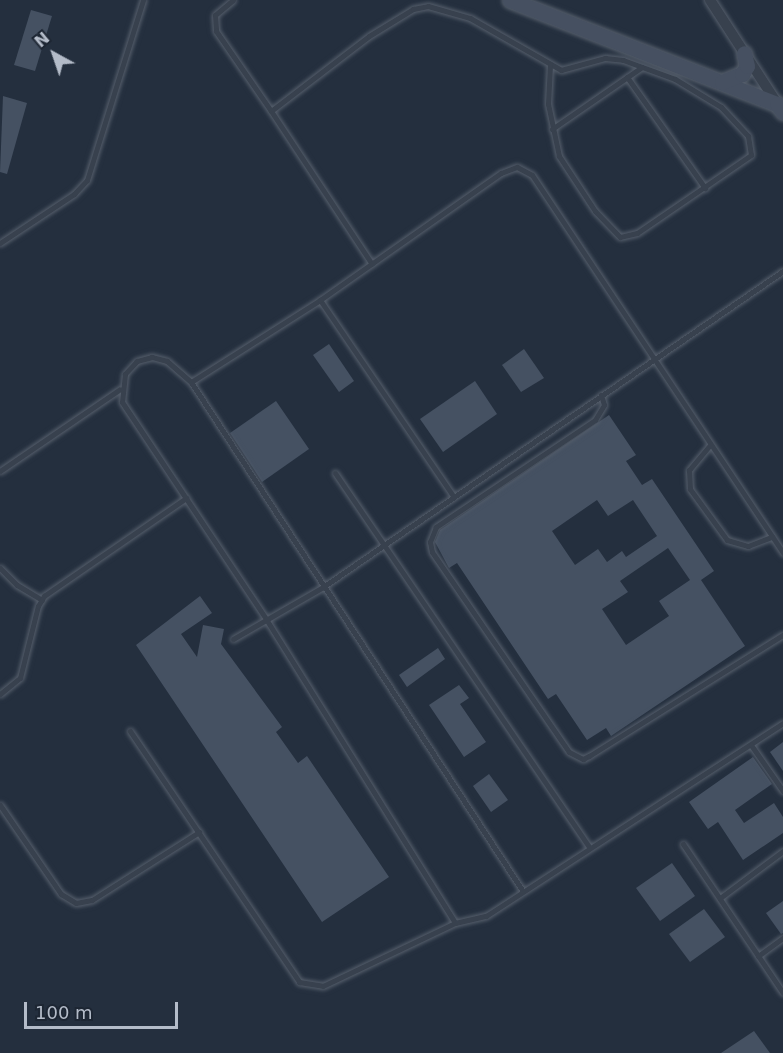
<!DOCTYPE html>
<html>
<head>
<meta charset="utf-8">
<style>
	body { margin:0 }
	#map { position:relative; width:783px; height:1053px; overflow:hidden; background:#242f3e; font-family:"DejaVu Sans",sans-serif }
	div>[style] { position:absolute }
	.building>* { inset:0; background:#455162 }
	.roads { filter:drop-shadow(0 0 2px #565f6c) drop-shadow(0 0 2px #565f6c) }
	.lane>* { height:5px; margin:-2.5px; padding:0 2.5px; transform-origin:2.5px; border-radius:2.5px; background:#38414e }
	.street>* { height:10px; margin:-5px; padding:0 5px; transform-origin:5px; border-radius:5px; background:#38414e }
	.secondary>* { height:15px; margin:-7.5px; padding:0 7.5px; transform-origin:7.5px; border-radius:7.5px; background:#465061 }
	span { translate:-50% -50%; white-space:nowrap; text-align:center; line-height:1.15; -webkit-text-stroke:4.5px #1d2633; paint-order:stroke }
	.north { position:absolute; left:24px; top:24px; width:60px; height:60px; -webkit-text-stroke:4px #1d2633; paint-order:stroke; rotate:320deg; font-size:16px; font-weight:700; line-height:24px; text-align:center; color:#b4bcc9 }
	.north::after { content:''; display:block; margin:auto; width:21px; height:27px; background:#b4bcc9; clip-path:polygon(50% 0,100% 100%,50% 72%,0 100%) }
	.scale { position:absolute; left:24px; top:1002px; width:154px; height:27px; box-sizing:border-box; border:3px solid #b4bcc9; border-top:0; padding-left:8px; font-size:18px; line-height:21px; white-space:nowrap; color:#b4bcc9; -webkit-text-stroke:4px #1d2633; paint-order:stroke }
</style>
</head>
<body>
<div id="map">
	<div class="building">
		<div style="clip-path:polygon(31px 10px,52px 16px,35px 71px,14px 65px)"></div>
		<div style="clip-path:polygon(3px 96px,27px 103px,7px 174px,0 172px)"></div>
		<div style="clip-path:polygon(329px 344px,354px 381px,339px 392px,313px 355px)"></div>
		<div style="clip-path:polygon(524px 349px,544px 378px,521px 392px,502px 365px)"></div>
		<div style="clip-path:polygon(475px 381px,497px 414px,443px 452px,420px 419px)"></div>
		<div style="clip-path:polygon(276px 401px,309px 449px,262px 482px,230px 433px)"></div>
		<div style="clip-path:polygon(evenodd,609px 415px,636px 455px,626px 461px,642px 485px,652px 479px,714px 571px,701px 580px,745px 646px,611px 736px,606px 728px,587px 740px,556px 694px,548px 699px,457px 563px,449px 568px,435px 542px,440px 530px,609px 415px,597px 500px,608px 516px,633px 500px,657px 536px,626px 557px,622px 551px,607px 562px,598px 549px,575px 565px,552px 531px,597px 500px,609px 415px,668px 548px,690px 580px,659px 601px,669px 616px,626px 645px,602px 609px,628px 592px,620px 581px,668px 548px)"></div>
		<div style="clip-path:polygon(200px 596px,212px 613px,181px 634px,197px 657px,203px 625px,224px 629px,221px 644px,282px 727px,276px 732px,298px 763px,307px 756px,389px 877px,322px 922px,136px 645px)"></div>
		<div style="clip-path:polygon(438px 648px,445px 659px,407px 687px,399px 675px)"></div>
		<div style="clip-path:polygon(459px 685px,469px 698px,460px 704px,486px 742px,464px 757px,429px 705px)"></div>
		<div style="clip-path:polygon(783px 742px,783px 771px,770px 752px)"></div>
		<div style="clip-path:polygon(753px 757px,772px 784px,735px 810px,744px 823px,774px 803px,783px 817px,783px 833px,743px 860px,718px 822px,708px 829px,689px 802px)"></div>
		<div style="clip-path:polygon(489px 774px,508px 800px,491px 812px,473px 786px)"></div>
		<div style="clip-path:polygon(672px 863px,695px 896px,660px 921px,636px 888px)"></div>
		<div style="clip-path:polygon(783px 901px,783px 933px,781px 934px,766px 913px)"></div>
		<div style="clip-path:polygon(704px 909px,725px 937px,690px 962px,669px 934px)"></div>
		<div style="clip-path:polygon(754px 1031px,770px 1053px,721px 1053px)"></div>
	</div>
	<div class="roads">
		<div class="lane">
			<div style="left:233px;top:0;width:23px;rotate:140deg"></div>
			<div style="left:215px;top:15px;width:16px;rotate:86deg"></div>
			<div style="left:216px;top:31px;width:97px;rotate:55.5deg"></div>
			<div style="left:271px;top:111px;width:123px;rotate:-37.4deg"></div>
			<div style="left:369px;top:36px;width:52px;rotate:-31.5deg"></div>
			<div style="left:413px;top:9px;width:15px;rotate:-11deg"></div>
			<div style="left:428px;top:6px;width:44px;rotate:15.9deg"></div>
			<div style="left:470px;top:18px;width:105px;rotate:29.7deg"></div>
			<div style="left:561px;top:70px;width:46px;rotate:-15.3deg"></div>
			<div style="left:605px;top:58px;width:18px;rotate:6deg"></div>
			<div style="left:623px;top:60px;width:55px;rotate:20.1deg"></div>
			<div style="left:675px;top:79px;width:54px;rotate:31.3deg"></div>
			<div style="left:721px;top:107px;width:40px;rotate:47deg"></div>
			<div style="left:748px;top:136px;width:19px;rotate:81deg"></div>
			<div style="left:751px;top:155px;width:138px;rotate:145.6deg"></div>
			<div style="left:637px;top:233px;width:17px;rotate:167deg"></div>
			<div style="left:620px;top:237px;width:36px;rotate:-134deg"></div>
			<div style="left:595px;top:211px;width:66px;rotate:-123.2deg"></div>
			<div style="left:559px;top:156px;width:53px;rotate:-101.9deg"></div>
			<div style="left:548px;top:104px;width:40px;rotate:-87.1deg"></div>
			<div style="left:627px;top:77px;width:136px;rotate:54.9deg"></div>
			<div style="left:271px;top:111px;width:183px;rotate:56.6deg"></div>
			<div style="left:552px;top:129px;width:109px;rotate:-34.6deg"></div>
			<div style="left:0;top:243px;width:89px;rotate:-33.5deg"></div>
			<div style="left:74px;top:194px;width:19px;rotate:-47deg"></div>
			<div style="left:87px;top:180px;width:189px;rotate:-72.7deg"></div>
			<div style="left:320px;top:300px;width:237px;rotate:55.8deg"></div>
			<div style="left:191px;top:382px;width:32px;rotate:-139deg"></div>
			<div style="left:167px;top:361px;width:16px;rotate:-165deg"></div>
			<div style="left:152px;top:357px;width:16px;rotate:165deg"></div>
			<div style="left:137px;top:361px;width:18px;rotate:133deg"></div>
			<div style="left:125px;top:374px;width:28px;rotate:96deg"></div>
			<div style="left:122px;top:402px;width:260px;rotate:56.4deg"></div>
			<div style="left:266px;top:619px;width:358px;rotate:58.1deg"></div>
			<div style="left:455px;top:923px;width:32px;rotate:-13deg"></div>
			<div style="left:486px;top:916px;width:354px;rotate:-33deg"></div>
			<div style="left:601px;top:395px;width:10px;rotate:73deg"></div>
			<div style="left:604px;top:405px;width:17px;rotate:121deg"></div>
			<div style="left:595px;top:420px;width:192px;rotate:146.1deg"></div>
			<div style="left:436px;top:527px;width:16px;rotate:112deg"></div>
			<div style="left:430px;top:542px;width:10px;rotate:79deg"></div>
			<div style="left:432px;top:552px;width:242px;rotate:55.6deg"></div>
			<div style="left:569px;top:752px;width:16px;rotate:27deg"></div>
			<div style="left:583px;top:759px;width:7px;rotate:-27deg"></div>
			<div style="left:589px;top:756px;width:229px;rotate:-32deg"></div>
			<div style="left:710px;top:445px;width:33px;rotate:130deg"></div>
			<div style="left:689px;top:470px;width:19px;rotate:87deg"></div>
			<div style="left:690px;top:489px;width:63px;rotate:54deg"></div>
			<div style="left:727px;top:540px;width:22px;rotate:16deg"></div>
			<div style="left:748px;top:546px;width:26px;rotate:-21deg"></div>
			<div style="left:0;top:471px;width:145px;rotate:-34.3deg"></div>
			<div style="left:335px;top:473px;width:453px;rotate:55.8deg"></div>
			<div style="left:0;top:568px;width:24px;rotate:45deg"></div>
			<div style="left:17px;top:585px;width:29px;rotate:31deg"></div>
			<div style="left:233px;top:639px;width:104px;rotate:-30deg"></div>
			<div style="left:323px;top:587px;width:558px;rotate:-34.49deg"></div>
			<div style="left:0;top:694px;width:26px;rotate:-39deg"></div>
			<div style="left:20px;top:678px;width:74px;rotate:-76deg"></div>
			<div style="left:38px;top:606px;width:12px;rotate:-59deg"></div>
			<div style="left:44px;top:596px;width:173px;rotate:-34.6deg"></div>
			<div style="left:130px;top:731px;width:303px;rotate:56deg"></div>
			<div style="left:299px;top:982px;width:24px;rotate:9deg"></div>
			<div style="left:323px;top:986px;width:146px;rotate:-25.5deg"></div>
			<div style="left:751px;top:745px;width:56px;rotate:55.2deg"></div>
			<div style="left:0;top:805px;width:108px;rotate:55.6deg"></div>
			<div style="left:61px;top:894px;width:17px;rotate:31deg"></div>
			<div style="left:76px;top:903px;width:16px;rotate:-11deg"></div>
			<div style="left:92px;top:900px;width:127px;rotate:-32.4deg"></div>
			<div style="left:683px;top:844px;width:179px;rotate:56.1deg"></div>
			<div style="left:522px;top:890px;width:606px;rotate:-123.09deg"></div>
			<div style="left:191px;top:382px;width:153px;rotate:-32.4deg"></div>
			<div style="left:320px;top:300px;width:221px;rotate:-35.1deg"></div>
			<div style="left:501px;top:173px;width:17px;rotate:-21deg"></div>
			<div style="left:517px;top:167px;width:17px;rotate:28deg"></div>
			<div style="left:532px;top:175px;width:454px;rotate:56.4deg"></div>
			<div style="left:720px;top:898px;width:79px;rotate:-36.7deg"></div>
			<div style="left:758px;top:956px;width:31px;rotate:-36deg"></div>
		</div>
		<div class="street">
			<div style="left:710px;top:0;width:123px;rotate:57deg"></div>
		</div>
		<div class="secondary">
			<div style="left:510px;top:0;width:287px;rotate:21.3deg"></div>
			<div style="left:777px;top:104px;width:10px;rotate:53deg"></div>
			<div style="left:722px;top:82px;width:22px;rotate:-22deg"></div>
			<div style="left:742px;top:74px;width:9px;rotate:-58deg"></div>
			<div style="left:747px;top:66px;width:13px;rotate:-103deg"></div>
		</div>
	</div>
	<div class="north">N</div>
	<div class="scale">100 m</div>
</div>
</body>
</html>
